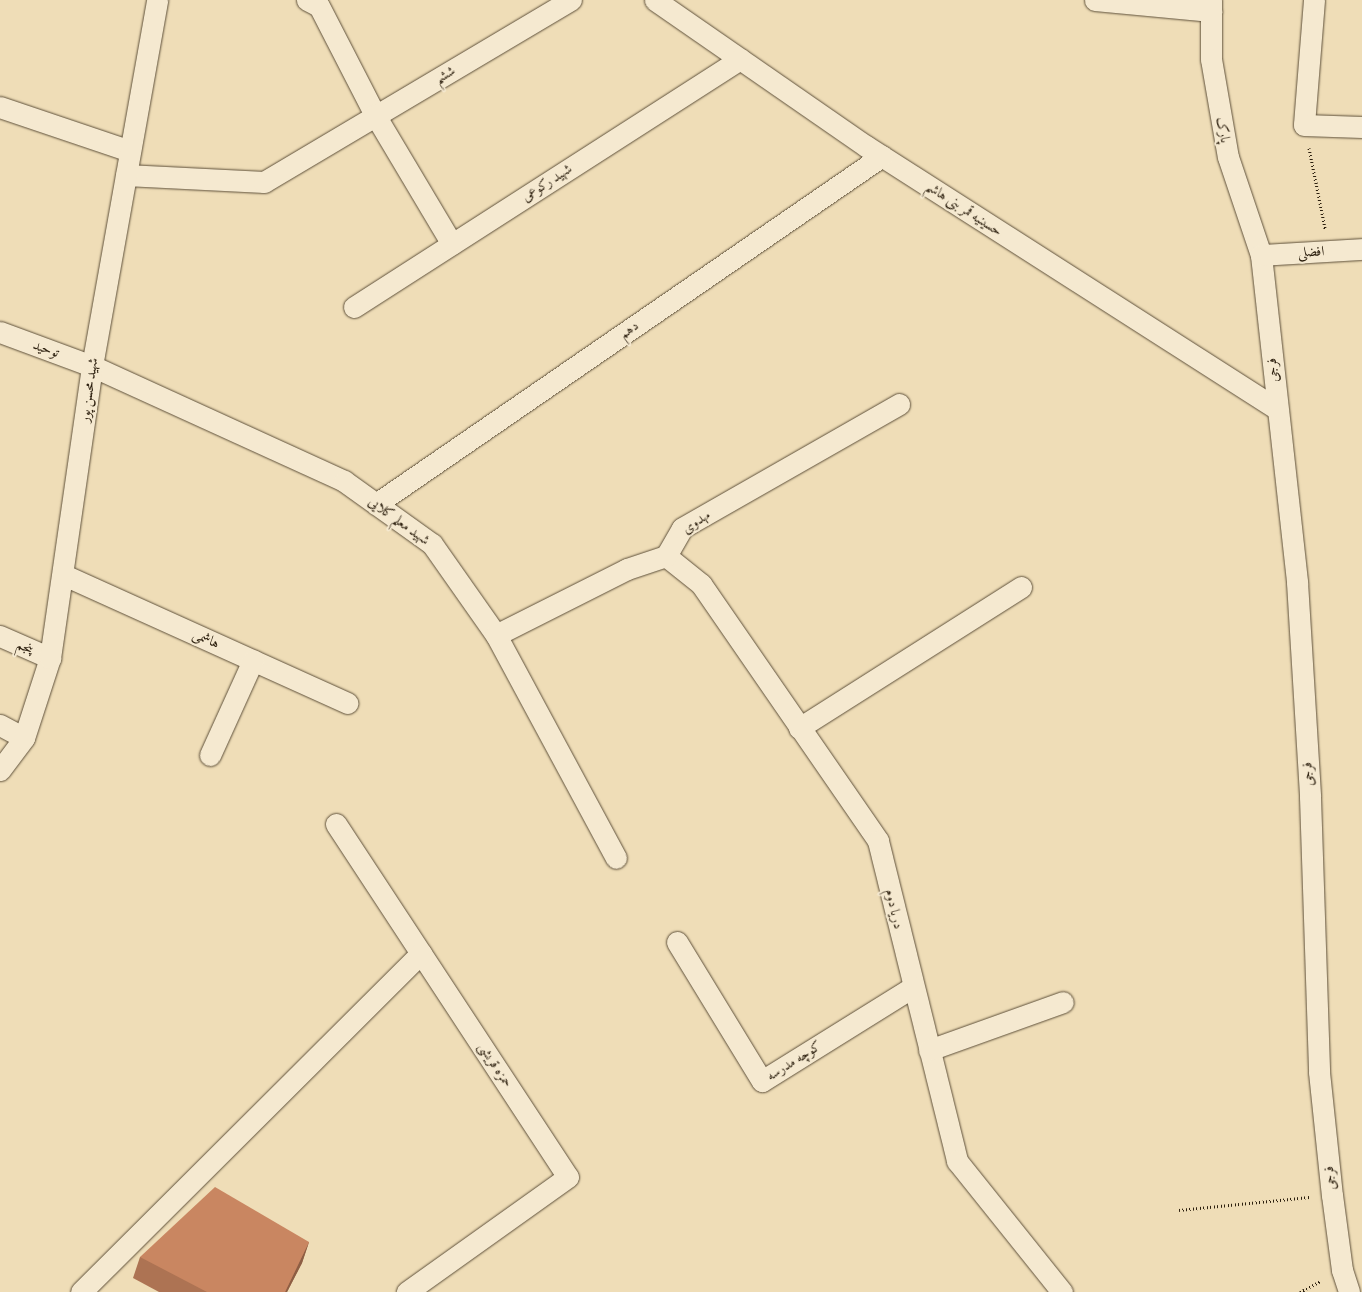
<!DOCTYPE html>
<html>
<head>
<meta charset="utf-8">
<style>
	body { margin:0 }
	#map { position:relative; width:1362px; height:1292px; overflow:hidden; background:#efddb7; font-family:Alegreya,Amiri,serif }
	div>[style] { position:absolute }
	.path>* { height:3px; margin-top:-1.5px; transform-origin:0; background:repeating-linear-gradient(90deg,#2e2110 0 1px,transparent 0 3.5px) }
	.roads { filter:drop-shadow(0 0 1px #5e503a) drop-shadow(0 0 1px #5e503a) }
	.street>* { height:21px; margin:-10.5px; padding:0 10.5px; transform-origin:10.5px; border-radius:10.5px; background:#f5e9d0 }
	.wall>* { inset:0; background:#ad7353 }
	.shaded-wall>* { inset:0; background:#8d5e44 }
	.building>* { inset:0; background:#c98661 }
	span { translate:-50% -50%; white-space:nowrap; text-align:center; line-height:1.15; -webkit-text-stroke:4px #f5e9d0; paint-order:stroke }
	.street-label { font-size:14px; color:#2e2110 }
</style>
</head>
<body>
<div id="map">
	<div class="path">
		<div style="left:1309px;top:148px;width:82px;rotate:78.7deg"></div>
		<div style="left:1179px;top:1210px;width:131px;rotate:-5.7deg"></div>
		<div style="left:1300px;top:1292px;width:24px;rotate:-28deg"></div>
	</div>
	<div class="roads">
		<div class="street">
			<div style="left:307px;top:0;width:13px;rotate:27deg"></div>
			<div style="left:319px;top:6px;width:123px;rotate:62.8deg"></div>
			<div style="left:375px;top:115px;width:150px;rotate:59.2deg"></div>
			<div style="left:655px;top:0;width:257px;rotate:34.7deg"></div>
			<div style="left:866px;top:146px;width:488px;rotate:32.6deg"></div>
			<div style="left:1095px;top:0;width:117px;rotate:5.4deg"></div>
			<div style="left:1211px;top:0;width:59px;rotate:90deg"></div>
			<div style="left:1211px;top:59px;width:99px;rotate:80.2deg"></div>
			<div style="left:1228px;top:157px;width:103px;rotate:71.4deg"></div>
			<div style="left:1261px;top:255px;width:329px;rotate:83.7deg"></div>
			<div style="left:1297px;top:582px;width:215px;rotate:86.5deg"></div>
			<div style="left:1310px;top:797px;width:275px;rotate:88.1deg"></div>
			<div style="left:1319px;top:1072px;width:124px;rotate:84deg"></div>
			<div style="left:1332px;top:1195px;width:76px;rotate:82.4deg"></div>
			<div style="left:1342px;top:1270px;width:23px;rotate:72deg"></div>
			<div style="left:1314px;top:0;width:125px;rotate:94.6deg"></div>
			<div style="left:1304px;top:125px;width:58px;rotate:2deg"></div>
			<div style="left:0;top:107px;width:137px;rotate:18.7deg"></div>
			<div style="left:126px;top:175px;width:138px;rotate:2.9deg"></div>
			<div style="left:264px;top:182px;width:357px;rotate:-30.7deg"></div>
			<div style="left:1261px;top:255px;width:101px;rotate:-3.4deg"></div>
			<div style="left:354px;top:307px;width:459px;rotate:-32.7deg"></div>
			<div style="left:0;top:332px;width:98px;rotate:20.3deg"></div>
			<div style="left:92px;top:366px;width:277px;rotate:24.5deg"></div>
			<div style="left:344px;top:481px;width:108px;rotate:35.6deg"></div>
			<div style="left:432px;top:544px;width:111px;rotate:54.9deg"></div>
			<div style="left:496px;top:635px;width:253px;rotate:61.7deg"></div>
			<div style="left:376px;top:504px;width:614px;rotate:-34.52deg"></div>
			<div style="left:666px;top:556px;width:45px;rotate:38.7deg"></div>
			<div style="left:701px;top:584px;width:312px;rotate:55.4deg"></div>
			<div style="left:878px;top:841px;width:330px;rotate:76.1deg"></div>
			<div style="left:957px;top:1161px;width:168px;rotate:51.3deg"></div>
			<div style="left:64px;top:575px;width:311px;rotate:24.3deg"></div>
			<div style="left:496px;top:635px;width:147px;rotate:-26.7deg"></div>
			<div style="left:627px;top:569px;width:41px;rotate:-18.4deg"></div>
			<div style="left:666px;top:556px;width:32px;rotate:-60deg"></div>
			<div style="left:682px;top:528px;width:250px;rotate:-29.7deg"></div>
			<div style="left:0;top:636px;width:55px;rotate:23.7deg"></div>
			<div style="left:0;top:725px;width:27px;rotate:28deg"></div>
			<div style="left:799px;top:728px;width:263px;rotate:-32.4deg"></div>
			<div style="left:210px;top:755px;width:104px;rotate:-65.6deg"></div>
			<div style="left:0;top:770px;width:40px;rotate:-53deg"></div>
			<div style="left:24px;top:738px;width:84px;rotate:-72deg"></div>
			<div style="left:50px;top:658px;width:295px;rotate:-81.8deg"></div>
			<div style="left:92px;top:366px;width:372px;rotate:-79.9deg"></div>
			<div style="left:336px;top:824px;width:422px;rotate:56.7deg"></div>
			<div style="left:568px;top:1177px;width:198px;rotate:144.5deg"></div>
			<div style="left:677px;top:942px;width:163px;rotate:58.6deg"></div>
			<div style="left:762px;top:1081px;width:178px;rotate:-31.9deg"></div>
			<div style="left:929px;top:1050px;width:142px;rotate:-19.7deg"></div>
			<div style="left:81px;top:1292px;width:480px;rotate:-44.9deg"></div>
		</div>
	</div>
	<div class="wall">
		<div style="clip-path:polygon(309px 1242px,302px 1263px,287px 1292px,159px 1292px,133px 1278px,140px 1257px)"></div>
	</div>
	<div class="shaded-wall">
		<div style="clip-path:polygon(309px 1242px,302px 1263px,287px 1292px,285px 1292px)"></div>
	</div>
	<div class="building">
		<div style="clip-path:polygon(215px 1187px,309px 1242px,285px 1292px,207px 1292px,140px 1257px)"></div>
	</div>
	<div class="street-label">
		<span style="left:445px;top:75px;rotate:-30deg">ششم</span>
		<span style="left:1223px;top:130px;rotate:80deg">پارک</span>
		<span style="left:547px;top:183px;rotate:-33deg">شهید رکوعی</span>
		<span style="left:964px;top:209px;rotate:33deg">حسینیه قمر بنی هاشم</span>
		<span style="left:1311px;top:252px;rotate:-3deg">افضلی</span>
		<span style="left:629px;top:330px;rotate:-35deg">دهم</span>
		<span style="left:46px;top:349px;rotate:20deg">توحید</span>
		<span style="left:1273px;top:370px;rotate:-96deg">فرجی</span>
		<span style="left:89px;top:390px;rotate:-82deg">شهید محسن پور</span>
		<span style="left:399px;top:521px;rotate:36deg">شهید معلم کلایی</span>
		<span style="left:696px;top:522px;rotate:-34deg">مهدوی</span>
		<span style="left:206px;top:639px;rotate:24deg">هاشمی</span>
		<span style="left:25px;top:647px;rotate:24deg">پنجم</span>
		<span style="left:1308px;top:774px;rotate:-94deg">فرجی</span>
		<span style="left:894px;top:909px;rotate:77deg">دریا دوم</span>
		<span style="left:794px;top:1061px;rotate:-32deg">کوچه مدرسه</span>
		<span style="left:495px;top:1065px;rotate:57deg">حمزه قریشی</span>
		<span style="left:1330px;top:1178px;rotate:-96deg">فرجی</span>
	</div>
</div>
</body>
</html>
